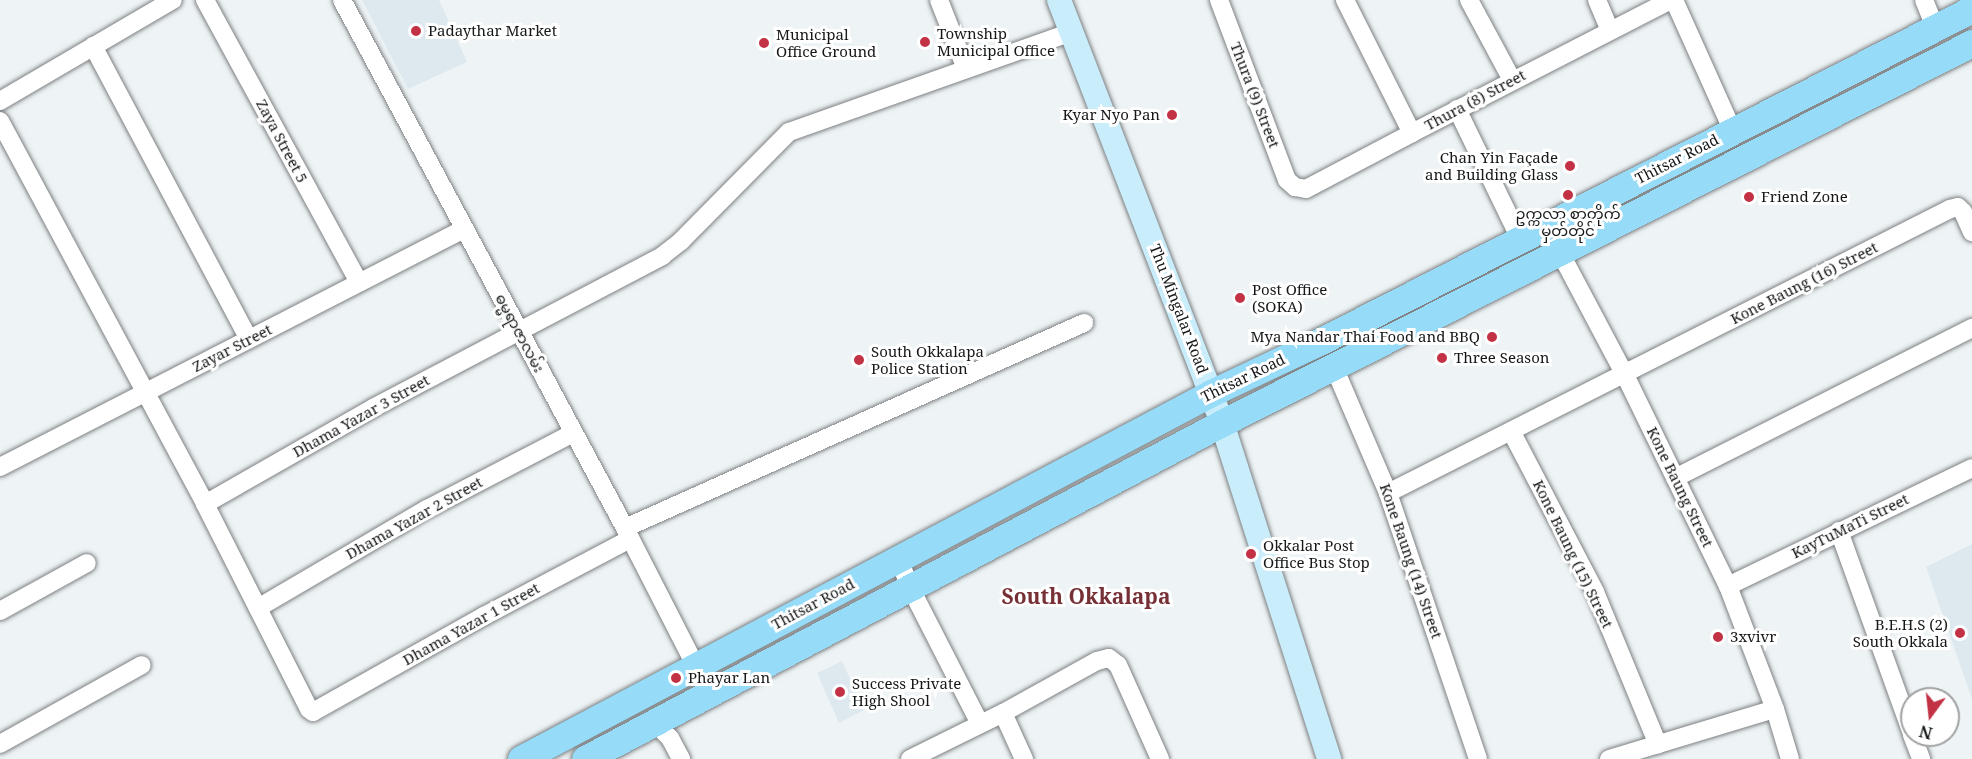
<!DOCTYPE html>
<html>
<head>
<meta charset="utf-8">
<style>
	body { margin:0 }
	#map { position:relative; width:1972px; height:759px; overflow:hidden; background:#eef3f5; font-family:"Noto Serif","Noto Sans Myanmar",serif }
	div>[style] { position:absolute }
	.built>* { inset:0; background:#dde9ef }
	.roads { filter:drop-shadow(0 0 2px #7d8082) drop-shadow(0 0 2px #7d8082) }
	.street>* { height:18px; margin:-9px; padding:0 9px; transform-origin:9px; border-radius:9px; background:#fff }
	.secondary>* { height:24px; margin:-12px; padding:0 12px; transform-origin:12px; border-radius:12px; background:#caedfb }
	.primary>* { height:27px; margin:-13.5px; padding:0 13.5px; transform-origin:13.5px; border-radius:13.5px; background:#96dbf7 }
	.dots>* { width:16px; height:16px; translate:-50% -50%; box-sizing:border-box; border:3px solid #fff; border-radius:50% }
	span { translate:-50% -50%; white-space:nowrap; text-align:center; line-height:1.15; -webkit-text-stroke:6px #fff; paint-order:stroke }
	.poi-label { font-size:15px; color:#151718 }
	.left { translate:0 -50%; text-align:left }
	.right { translate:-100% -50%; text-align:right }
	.street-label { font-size:15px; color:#151718 }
	.district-label { font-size:21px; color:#773035; font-weight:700 }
	.north { position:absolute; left:1900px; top:687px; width:60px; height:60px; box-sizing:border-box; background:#fff; border:2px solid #a1a2a3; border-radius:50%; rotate:195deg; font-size:16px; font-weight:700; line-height:24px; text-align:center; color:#151718 }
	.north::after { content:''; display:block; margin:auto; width:21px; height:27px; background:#c23144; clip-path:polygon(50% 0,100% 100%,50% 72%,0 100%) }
</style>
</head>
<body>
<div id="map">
	<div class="built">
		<div style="clip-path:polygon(362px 0,439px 0,467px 62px,408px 89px)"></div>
		<div style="clip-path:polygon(1972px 544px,1972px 699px,1926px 567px)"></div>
		<div style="clip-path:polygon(842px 661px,864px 710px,839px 723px,817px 673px)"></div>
	</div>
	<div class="roads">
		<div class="street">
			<div style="left:205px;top:0;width:322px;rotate:61.4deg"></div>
			<div style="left:342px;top:0;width:599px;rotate:61.81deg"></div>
			<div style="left:625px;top:528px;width:156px;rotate:62.9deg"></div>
			<div style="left:939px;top:0;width:74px;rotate:68.6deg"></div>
			<div style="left:1219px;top:0;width:192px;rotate:69.3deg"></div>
			<div style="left:1287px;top:180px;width:11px;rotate:41deg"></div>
			<div style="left:1295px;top:187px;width:11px;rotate:10deg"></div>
			<div style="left:1306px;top:189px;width:120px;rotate:-27.8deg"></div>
			<div style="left:1345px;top:0;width:149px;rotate:63.3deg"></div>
			<div style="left:1412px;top:133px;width:291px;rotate:-27.2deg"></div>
			<div style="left:1469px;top:0;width:91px;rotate:61.7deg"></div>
			<div style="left:1597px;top:0;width:33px;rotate:67deg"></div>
			<div style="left:1674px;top:0;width:144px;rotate:65.8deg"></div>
			<div style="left:1924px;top:0;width:29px;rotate:68deg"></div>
			<div style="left:93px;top:46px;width:332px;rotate:62deg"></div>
			<div style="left:0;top:101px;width:200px;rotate:-30.3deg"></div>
			<div style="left:1457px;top:109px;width:144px;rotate:64.1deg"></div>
			<div style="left:0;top:121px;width:434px;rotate:61.8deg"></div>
			<div style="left:205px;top:504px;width:230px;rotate:63.1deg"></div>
			<div style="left:309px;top:709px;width:5px;rotate:37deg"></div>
			<div style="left:313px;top:712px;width:196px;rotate:-29.3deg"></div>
			<div style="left:484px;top:616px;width:165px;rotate:-27.8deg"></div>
			<div style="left:1546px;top:226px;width:169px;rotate:62.1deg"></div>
			<div style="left:1625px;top:375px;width:235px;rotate:64deg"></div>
			<div style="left:1728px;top:586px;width:132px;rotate:69.1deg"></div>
			<div style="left:1775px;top:709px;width:52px;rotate:73.3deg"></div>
			<div style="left:1334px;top:367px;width:137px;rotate:66.8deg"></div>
			<div style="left:1388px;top:493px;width:281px;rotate:71.3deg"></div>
			<div style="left:1511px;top:431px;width:182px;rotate:62.4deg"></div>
			<div style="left:1595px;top:592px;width:165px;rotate:67.6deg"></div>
			<div style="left:0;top:467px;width:521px;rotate:-27.15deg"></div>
			<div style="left:1675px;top:478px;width:333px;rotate:-26.8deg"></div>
			<div style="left:1388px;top:493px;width:630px;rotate:-26.81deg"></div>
			<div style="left:1950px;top:209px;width:8px;rotate:-14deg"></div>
			<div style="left:1958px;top:207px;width:7px;rotate:45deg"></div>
			<div style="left:1963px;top:212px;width:22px;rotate:66deg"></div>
			<div style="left:205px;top:504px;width:193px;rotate:-29.7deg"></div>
			<div style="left:373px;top:408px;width:327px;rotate:-27.7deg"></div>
			<div style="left:662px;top:256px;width:24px;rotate:-38deg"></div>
			<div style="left:681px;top:241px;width:153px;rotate:-45.3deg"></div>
			<div style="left:789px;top:132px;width:299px;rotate:-19.5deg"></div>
			<div style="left:625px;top:528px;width:503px;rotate:-24.07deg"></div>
			<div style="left:1839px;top:531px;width:216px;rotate:70.2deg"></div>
			<div style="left:899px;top:559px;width:30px;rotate:69deg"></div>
			<div style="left:910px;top:587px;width:154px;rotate:62.9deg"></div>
			<div style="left:1728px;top:586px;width:271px;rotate:-25.8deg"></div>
			<div style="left:258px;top:608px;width:196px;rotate:-30.4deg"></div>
			<div style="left:427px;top:509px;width:165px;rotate:-27.5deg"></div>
			<div style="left:0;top:611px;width:99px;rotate:-28.9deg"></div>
			<div style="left:1003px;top:713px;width:51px;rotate:65.5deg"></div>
			<div style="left:654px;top:722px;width:23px;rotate:45deg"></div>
			<div style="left:670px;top:738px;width:24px;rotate:62deg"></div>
			<div style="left:1912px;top:735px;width:26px;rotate:69deg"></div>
			<div style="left:0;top:744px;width:162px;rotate:-29.1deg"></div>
			<div style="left:910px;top:759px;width:104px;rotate:-26.3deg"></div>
			<div style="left:1003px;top:713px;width:107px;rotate:-29deg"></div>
			<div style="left:1097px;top:661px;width:12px;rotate:-14deg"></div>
			<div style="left:1109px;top:658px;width:11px;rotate:38deg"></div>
			<div style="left:1118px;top:665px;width:103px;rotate:65.9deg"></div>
			<div style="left:1609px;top:759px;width:173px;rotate:-16.8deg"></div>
		</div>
		<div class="secondary">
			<div style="left:1059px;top:0;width:453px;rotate:68.9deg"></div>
			<div style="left:1222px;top:423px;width:353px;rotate:72.3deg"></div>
		</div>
		<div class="primary">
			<div style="left:521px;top:759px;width:781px;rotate:-27.94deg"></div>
			<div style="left:1211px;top:393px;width:124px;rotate:-25.3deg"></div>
			<div style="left:1323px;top:340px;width:729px;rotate:-27.02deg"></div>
			<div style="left:585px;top:759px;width:720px;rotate:-27.81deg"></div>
			<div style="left:1222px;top:423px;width:841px;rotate:-26.87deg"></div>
		</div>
	</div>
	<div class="dots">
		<div style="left:416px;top:31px;background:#c23144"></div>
		<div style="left:925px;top:42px;background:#c23144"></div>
		<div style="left:764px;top:43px;background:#c23144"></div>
		<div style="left:1172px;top:115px;background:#c23144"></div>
		<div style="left:1570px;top:166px;background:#c23144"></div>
		<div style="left:1568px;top:195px;background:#c23144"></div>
		<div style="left:1749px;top:197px;background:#c23144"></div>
		<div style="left:1240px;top:298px;background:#c23144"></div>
		<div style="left:1492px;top:337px;background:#c23144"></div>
		<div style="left:1442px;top:358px;background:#c23144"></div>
		<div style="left:859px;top:360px;background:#c23144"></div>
		<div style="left:1251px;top:554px;background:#c23144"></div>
		<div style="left:1960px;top:633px;background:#c23144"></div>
		<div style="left:1718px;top:637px;background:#c23144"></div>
		<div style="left:676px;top:678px;background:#c23144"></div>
		<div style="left:840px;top:692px;background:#c23144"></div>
	</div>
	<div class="poi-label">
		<span class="left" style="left:428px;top:31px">Padaythar Market</span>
		<span class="left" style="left:937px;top:42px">Township<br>Municipal Office</span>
		<span class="left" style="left:776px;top:43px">Municipal<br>Office Ground</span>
		<span class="right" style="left:1160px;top:115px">Kyar Nyo Pan</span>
		<span class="right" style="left:1558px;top:166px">Chan Yin Façade<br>and Building Glass</span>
		<span class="left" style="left:1761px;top:197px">Friend Zone</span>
		<span style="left:1568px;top:222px">ဥက္ကလာ စာတိုက်<br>မှတ်တိုင်</span>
		<span class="left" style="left:1252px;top:298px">Post Office<br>(SOKA)</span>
		<span class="right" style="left:1480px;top:337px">Mya Nandar Thai Food and BBQ</span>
		<span class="left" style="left:871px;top:360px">South Okkalapa<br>Police Station</span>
		<span class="left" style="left:1454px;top:358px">Three Season</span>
		<span class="left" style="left:1263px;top:554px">Okkalar Post<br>Office Bus Stop</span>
		<span class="right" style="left:1948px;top:633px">B.E.H.S (2)<br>South Okkala</span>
		<span class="left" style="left:1730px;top:637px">3xvivr</span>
		<span class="left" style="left:688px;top:678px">Phayar Lan</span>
		<span class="left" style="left:852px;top:692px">Success Private<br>High Shool</span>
	</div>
	<div class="street-label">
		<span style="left:1255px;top:95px;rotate:69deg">Thura (9) Street</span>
		<span style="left:1475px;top:100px;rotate:-28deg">Thura (8) Street</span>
		<span style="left:282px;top:141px;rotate:62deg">Zaya Street 5</span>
		<span style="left:1677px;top:159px;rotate:-27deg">Thitsar Road</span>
		<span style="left:1804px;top:283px;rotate:-27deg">Kone Baung (16) Street</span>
		<span style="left:1179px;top:309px;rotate:69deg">Thu Mingalar Road</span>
		<span style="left:520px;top:333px;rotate:62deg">ဓမ္မရာဇာလမ်း</span>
		<span style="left:232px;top:348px;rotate:-27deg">Zayar Street</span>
		<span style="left:1243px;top:378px;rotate:-26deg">Thitsar Road</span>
		<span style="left:361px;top:416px;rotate:-29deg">Dhama Yazar 3 Street</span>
		<span style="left:1680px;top:487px;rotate:64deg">Kone Baung Street</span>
		<span style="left:414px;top:518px;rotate:-29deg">Dhama Yazar 2 Street</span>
		<span style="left:1850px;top:526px;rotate:-26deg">KayTuMaTi Street</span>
		<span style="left:1573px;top:554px;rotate:64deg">Kone Baung (15) Street</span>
		<span style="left:1411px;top:561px;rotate:71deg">Kone Baung (14) Street</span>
		<span style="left:813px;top:604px;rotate:-28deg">Thitsar Road</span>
		<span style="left:471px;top:624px;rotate:-29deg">Dhama Yazar 1 Street</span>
	</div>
	<div class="district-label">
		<span style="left:1086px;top:596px">South Okkalapa</span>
	</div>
	<div class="north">N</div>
</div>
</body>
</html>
